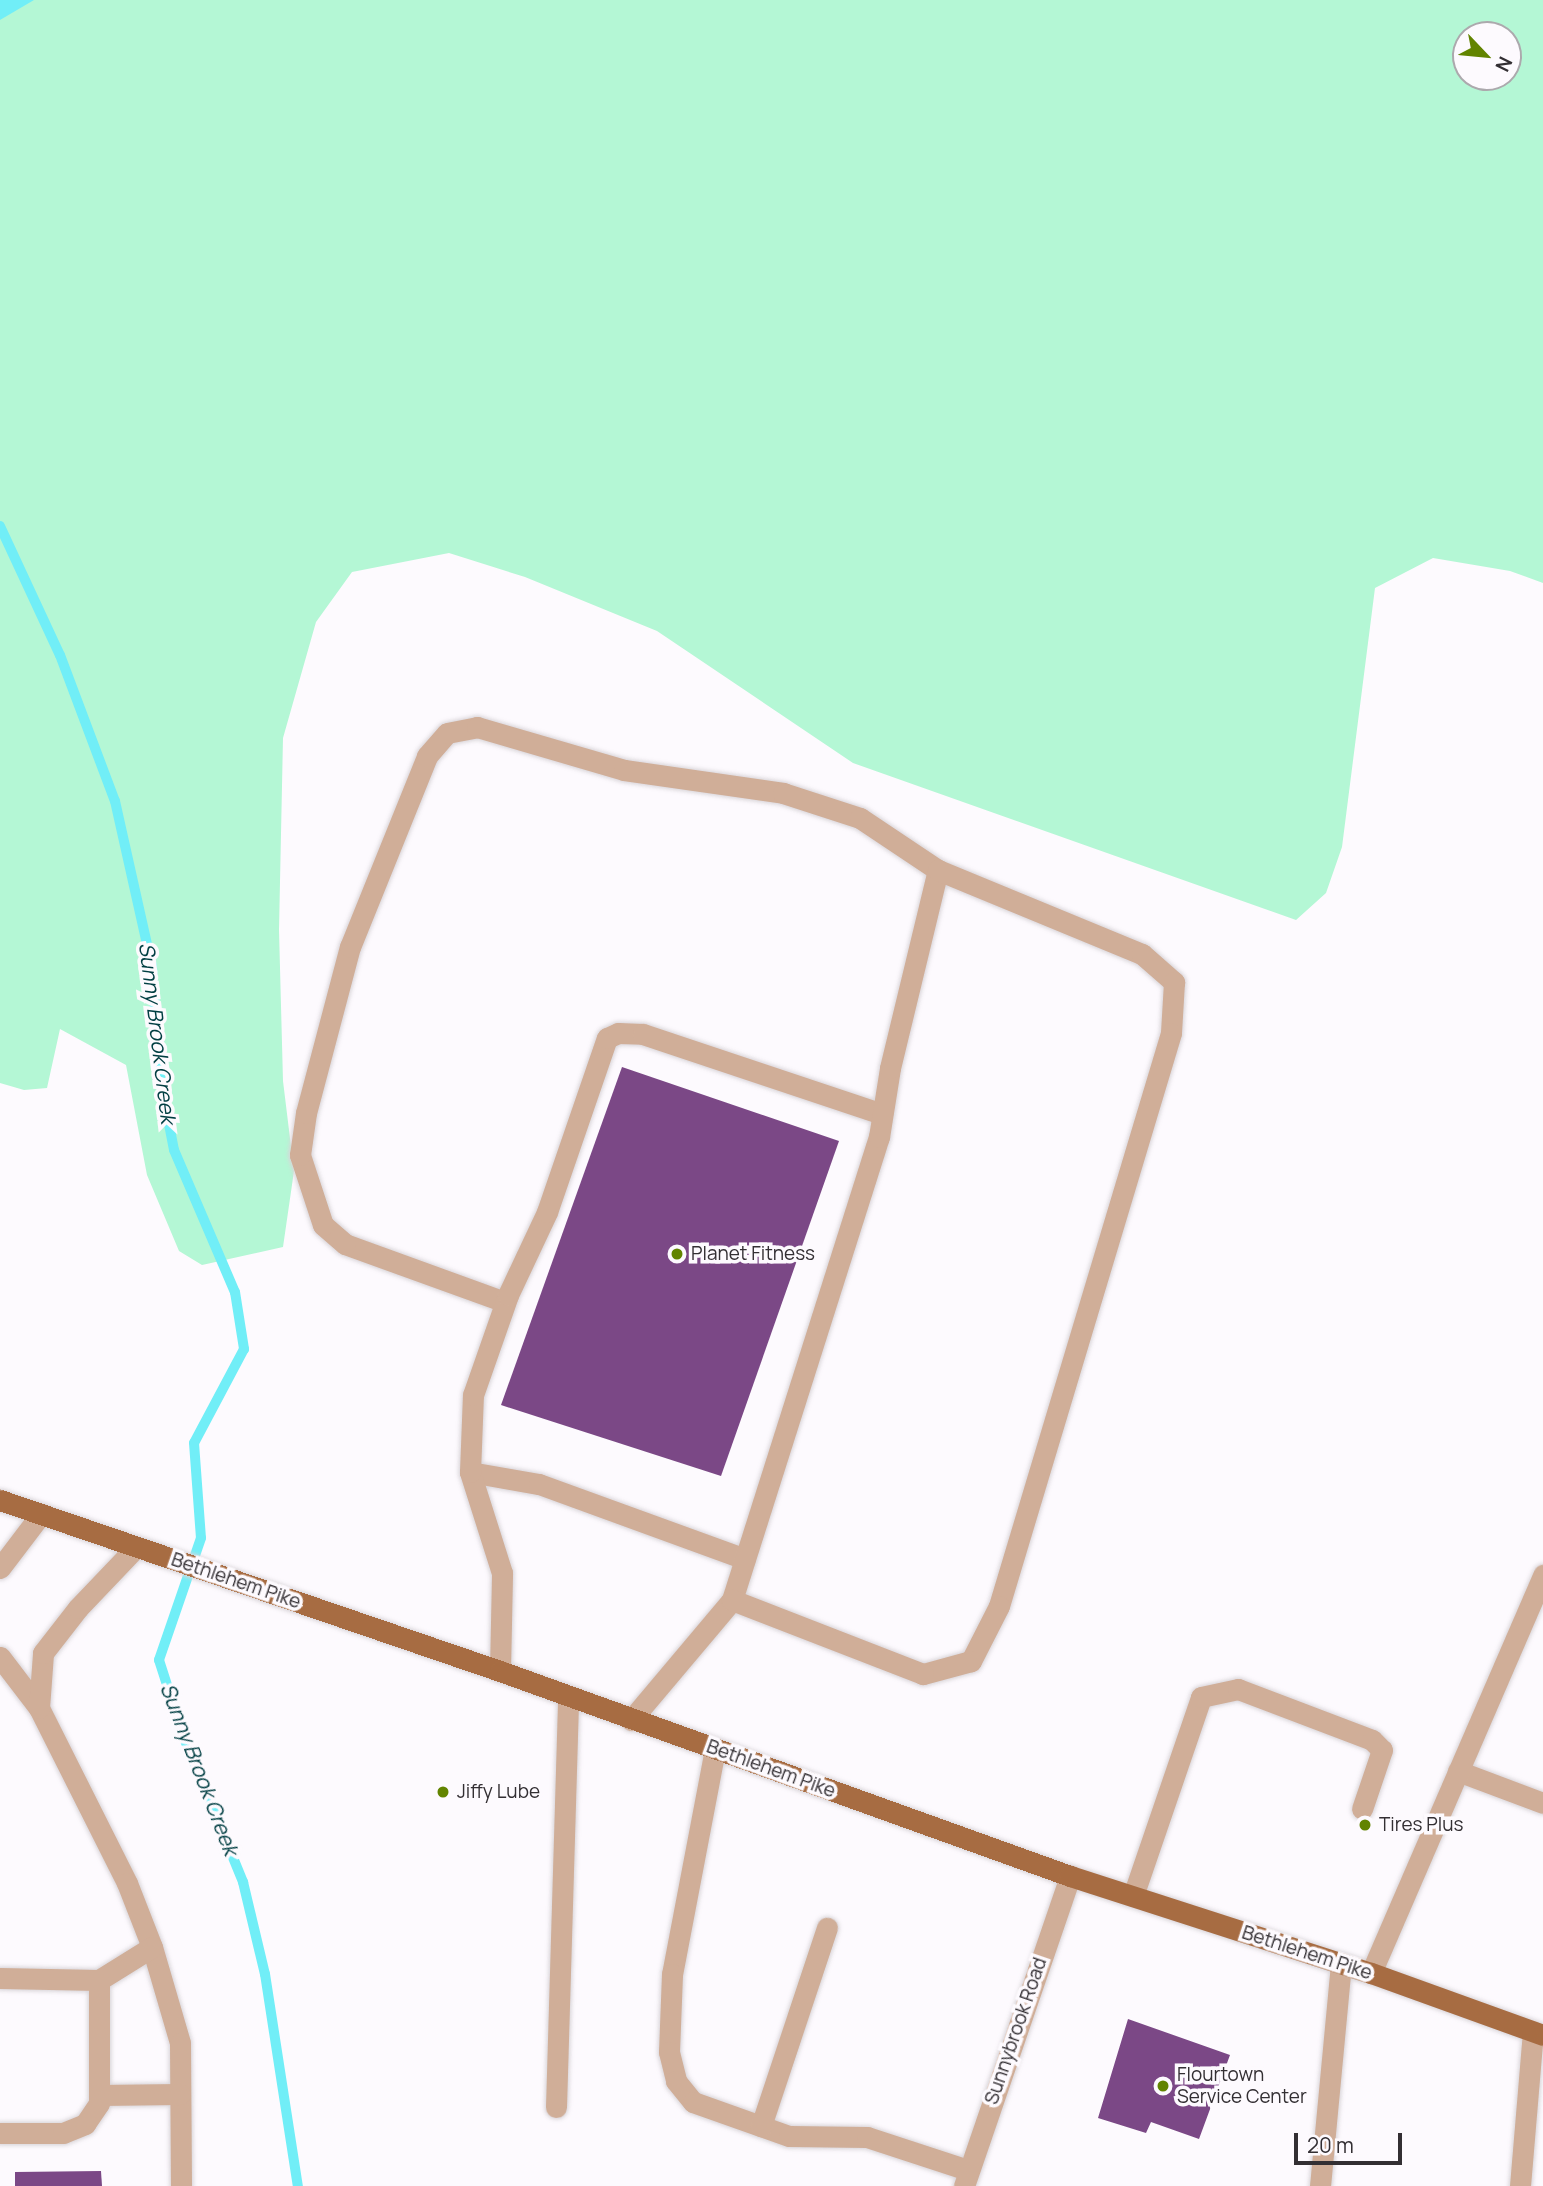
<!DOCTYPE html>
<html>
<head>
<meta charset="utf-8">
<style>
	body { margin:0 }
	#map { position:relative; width:1543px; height:2186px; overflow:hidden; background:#fdfafe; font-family:Manrope,sans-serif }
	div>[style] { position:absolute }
	.green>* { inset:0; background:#b4f7d5 }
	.water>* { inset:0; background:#71eef7 }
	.stream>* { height:10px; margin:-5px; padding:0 5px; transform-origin:5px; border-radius:5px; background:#71eef7 }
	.building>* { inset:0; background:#7b4886 }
	.roads { filter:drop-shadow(0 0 2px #d9d5d9) drop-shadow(0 0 2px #d9d5d9) }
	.minor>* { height:21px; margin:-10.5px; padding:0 10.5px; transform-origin:10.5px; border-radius:10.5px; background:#d0ae98 }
	.major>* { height:21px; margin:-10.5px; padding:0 10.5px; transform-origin:10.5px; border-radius:10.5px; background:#a76c42 }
	.dots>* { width:19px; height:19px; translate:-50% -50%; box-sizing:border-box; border:4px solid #fdfafe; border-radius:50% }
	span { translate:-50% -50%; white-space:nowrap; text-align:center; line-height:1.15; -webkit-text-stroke:7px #fdfafe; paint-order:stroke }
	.poi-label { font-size:19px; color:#332f33 }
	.left { translate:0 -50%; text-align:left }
	.street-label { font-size:19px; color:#332f33 }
	.water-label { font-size:21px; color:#003e42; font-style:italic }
	.north { position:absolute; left:1452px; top:21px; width:70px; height:70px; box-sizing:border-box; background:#fdfafe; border:2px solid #aca9ad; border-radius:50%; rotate:116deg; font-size:19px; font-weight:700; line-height:28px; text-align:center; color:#332f33 }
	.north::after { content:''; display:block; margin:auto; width:24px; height:32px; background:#628400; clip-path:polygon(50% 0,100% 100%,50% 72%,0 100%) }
	.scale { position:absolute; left:1294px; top:2133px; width:108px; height:32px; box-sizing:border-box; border:4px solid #332f33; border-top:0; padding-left:9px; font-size:21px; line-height:24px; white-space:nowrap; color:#332f33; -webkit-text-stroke:5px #fdfafe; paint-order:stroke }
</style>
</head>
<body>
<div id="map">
	<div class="green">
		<div style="clip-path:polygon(evenodd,0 0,1543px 0,1543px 583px,1510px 571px,1433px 558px,1375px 588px,1342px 847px,1326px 893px,1296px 920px,853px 763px,657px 631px,525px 577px,449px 553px,352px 572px,316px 622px,283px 738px,279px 930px,283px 1081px,294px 1171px,283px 1247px,202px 1265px,179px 1251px,147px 1175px,126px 1065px,60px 1029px,47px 1088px,24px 1090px,0 1083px,0 0,1466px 35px,1508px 35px,1508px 77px,1466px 77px,1466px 35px)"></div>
	</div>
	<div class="water">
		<div style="clip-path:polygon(0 0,34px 0,0 20px)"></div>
	</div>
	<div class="stream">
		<div style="left:0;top:526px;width:142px;rotate:65.1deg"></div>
		<div style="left:60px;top:655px;width:156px;rotate:69.4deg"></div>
		<div style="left:115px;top:801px;width:170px;rotate:77.4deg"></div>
		<div style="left:152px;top:967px;width:111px;rotate:85.9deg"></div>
		<div style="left:160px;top:1078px;width:73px;rotate:79deg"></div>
		<div style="left:174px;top:1150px;width:155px;rotate:66.8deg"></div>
		<div style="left:235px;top:1292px;width:58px;rotate:81deg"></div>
		<div style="left:244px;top:1349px;width:106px;rotate:118deg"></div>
		<div style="left:194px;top:1443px;width:95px;rotate:85.8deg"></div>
		<div style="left:201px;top:1538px;width:129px;rotate:109deg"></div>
		<div style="left:159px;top:1660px;width:82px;rotate:72.2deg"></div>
		<div style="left:184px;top:1738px;width:156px;rotate:67.7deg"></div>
		<div style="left:243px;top:1882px;width:95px;rotate:76.6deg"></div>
		<div style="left:265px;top:1974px;width:215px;rotate:81.2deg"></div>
	</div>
	<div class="building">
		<div style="clip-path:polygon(622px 1067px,839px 1141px,721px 1476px,501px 1405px)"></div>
		<div style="clip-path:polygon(1128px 2019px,1230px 2055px,1199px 2139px,1151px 2122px,1146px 2133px,1098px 2118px)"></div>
		<div style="clip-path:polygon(101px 2171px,102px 2186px,15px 2186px,15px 2172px)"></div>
	</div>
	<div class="roads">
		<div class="minor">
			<div style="left:505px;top:1302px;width:170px;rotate:-160.1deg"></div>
			<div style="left:345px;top:1244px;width:29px;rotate:-139deg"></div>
			<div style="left:323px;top:1225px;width:74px;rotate:-108.2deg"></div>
			<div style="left:300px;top:1155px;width:42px;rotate:-81.9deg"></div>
			<div style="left:306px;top:1113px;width:172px;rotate:-75.2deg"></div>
			<div style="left:350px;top:947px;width:206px;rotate:-68deg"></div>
			<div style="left:427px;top:756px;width:30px;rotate:-49deg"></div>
			<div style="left:447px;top:733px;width:31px;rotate:-11deg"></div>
			<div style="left:477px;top:727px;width:153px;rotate:16.3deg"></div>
			<div style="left:624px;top:770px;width:161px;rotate:8.2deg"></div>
			<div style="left:783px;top:793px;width:81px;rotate:18deg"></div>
			<div style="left:860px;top:818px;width:94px;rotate:33.7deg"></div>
			<div style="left:470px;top:1472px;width:70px;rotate:9.9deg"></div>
			<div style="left:539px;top:1484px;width:219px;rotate:20deg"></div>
			<div style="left:0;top:1568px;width:68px;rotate:-52.8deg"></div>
			<div style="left:0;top:1657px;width:64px;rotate:52.6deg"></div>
			<div style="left:39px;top:1708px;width:196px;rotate:63.3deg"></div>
			<div style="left:127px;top:1883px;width:69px;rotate:68.7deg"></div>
			<div style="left:152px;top:1947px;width:100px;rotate:73.7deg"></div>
			<div style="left:180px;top:2043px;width:143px;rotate:89.6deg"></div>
			<div style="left:500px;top:1671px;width:98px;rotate:-88.8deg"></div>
			<div style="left:502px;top:1573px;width:106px;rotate:-107.6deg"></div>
			<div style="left:470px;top:1472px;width:77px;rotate:-87.8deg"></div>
			<div style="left:473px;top:1395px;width:106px;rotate:-70.7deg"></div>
			<div style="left:508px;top:1295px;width:92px;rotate:-64.8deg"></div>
			<div style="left:547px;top:1212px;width:184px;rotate:-71deg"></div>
			<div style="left:607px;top:1038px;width:12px;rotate:-24deg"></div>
			<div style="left:618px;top:1033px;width:25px;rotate:2deg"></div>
			<div style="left:643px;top:1034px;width:252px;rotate:18.5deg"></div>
			<div style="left:39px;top:1708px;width:55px;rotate:-85.8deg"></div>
			<div style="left:43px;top:1653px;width:57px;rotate:-52.1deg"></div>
			<div style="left:78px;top:1608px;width:84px;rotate:-46.4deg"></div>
			<div style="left:631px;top:1720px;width:157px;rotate:-49.9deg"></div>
			<div style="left:732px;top:1600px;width:486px;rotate:-72.4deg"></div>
			<div style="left:879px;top:1137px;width:70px;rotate:-80.9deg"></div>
			<div style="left:890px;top:1068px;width:204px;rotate:-76.4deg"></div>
			<div style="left:938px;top:870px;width:221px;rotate:22.4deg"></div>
			<div style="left:1142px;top:954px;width:43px;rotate:41.2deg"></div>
			<div style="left:1174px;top:982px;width:51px;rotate:93.4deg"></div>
			<div style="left:1171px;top:1033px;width:598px;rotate:106.71deg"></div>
			<div style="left:999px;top:1606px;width:62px;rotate:117deg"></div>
			<div style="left:971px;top:1661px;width:50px;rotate:164.8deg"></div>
			<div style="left:923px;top:1674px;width:205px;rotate:-158.8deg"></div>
			<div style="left:715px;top:1749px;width:229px;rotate:100.8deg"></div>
			<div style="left:672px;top:1974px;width:78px;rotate:92.2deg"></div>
			<div style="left:669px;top:2052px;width:30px;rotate:76deg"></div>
			<div style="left:676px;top:2081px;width:27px;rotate:51deg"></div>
			<div style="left:693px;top:2102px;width:102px;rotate:19.5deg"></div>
			<div style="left:789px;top:2136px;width:78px;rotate:0.7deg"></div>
			<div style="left:867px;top:2137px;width:106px;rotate:18.1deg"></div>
			<div style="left:1458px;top:1771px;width:91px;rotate:20.6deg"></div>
			<div style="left:1133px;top:1896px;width:210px;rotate:-71.1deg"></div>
			<div style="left:1201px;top:1697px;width:38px;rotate:-12deg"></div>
			<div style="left:1238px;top:1689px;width:143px;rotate:20.8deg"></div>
			<div style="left:1372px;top:1740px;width:14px;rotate:45deg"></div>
			<div style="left:1382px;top:1750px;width:62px;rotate:108.7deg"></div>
			<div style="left:1371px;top:1973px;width:434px;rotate:-66.6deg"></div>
			<div style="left:0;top:1978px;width:99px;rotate:1.2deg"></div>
			<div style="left:99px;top:1980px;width:62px;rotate:-31.9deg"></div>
			<div style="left:99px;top:2095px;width:81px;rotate:-0.7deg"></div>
			<div style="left:556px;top:2107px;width:411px;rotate:-88.3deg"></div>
			<div style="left:761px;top:2126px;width:209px;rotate:-71.6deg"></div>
			<div style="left:0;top:2133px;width:63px"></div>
			<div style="left:63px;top:2133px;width:24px;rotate:-22deg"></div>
			<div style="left:85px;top:2124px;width:25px;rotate:-56deg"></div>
			<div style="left:99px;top:2103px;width:123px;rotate:-90deg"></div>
			<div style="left:964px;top:2186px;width:328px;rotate:-71.1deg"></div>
			<div style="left:1320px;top:2186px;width:224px;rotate:-84.6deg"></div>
			<div style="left:1520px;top:2186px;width:155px;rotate:-85.2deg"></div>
		</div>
		<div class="major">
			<div style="left:0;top:1500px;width:528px;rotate:18.88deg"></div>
			<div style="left:500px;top:1671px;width:606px;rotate:19.78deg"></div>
			<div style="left:1070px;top:1876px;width:316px;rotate:17.9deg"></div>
			<div style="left:1371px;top:1973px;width:183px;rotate:19.8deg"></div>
		</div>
	</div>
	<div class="dots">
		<div style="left:677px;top:1254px;background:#628400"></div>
		<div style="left:443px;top:1792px;background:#628400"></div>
		<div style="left:1365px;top:1825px;background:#628400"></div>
		<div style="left:1163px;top:2086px;background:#628400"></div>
	</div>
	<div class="poi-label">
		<span class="left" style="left:691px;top:1254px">Planet Fitness</span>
		<span class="left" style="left:457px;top:1792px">Jiffy Lube</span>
		<span class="left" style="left:1379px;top:1825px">Tires Plus</span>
		<span class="left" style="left:1177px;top:2086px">Flourtown<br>Service Center</span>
	</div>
	<div class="street-label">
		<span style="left:236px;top:1581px;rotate:19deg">Bethlehem Pike</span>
		<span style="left:771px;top:1769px;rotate:20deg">Bethlehem Pike</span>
		<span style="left:1307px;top:1953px;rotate:18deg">Bethlehem Pike</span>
		<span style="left:1016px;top:2031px;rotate:-71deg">Sunnybrook Road</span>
	</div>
	<div class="water-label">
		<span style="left:158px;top:1033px;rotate:83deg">Sunny Brook Creek</span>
		<span style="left:200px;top:1769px;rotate:69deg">Sunny Brook Creek</span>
	</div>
	<div class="north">N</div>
	<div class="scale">20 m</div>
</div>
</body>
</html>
